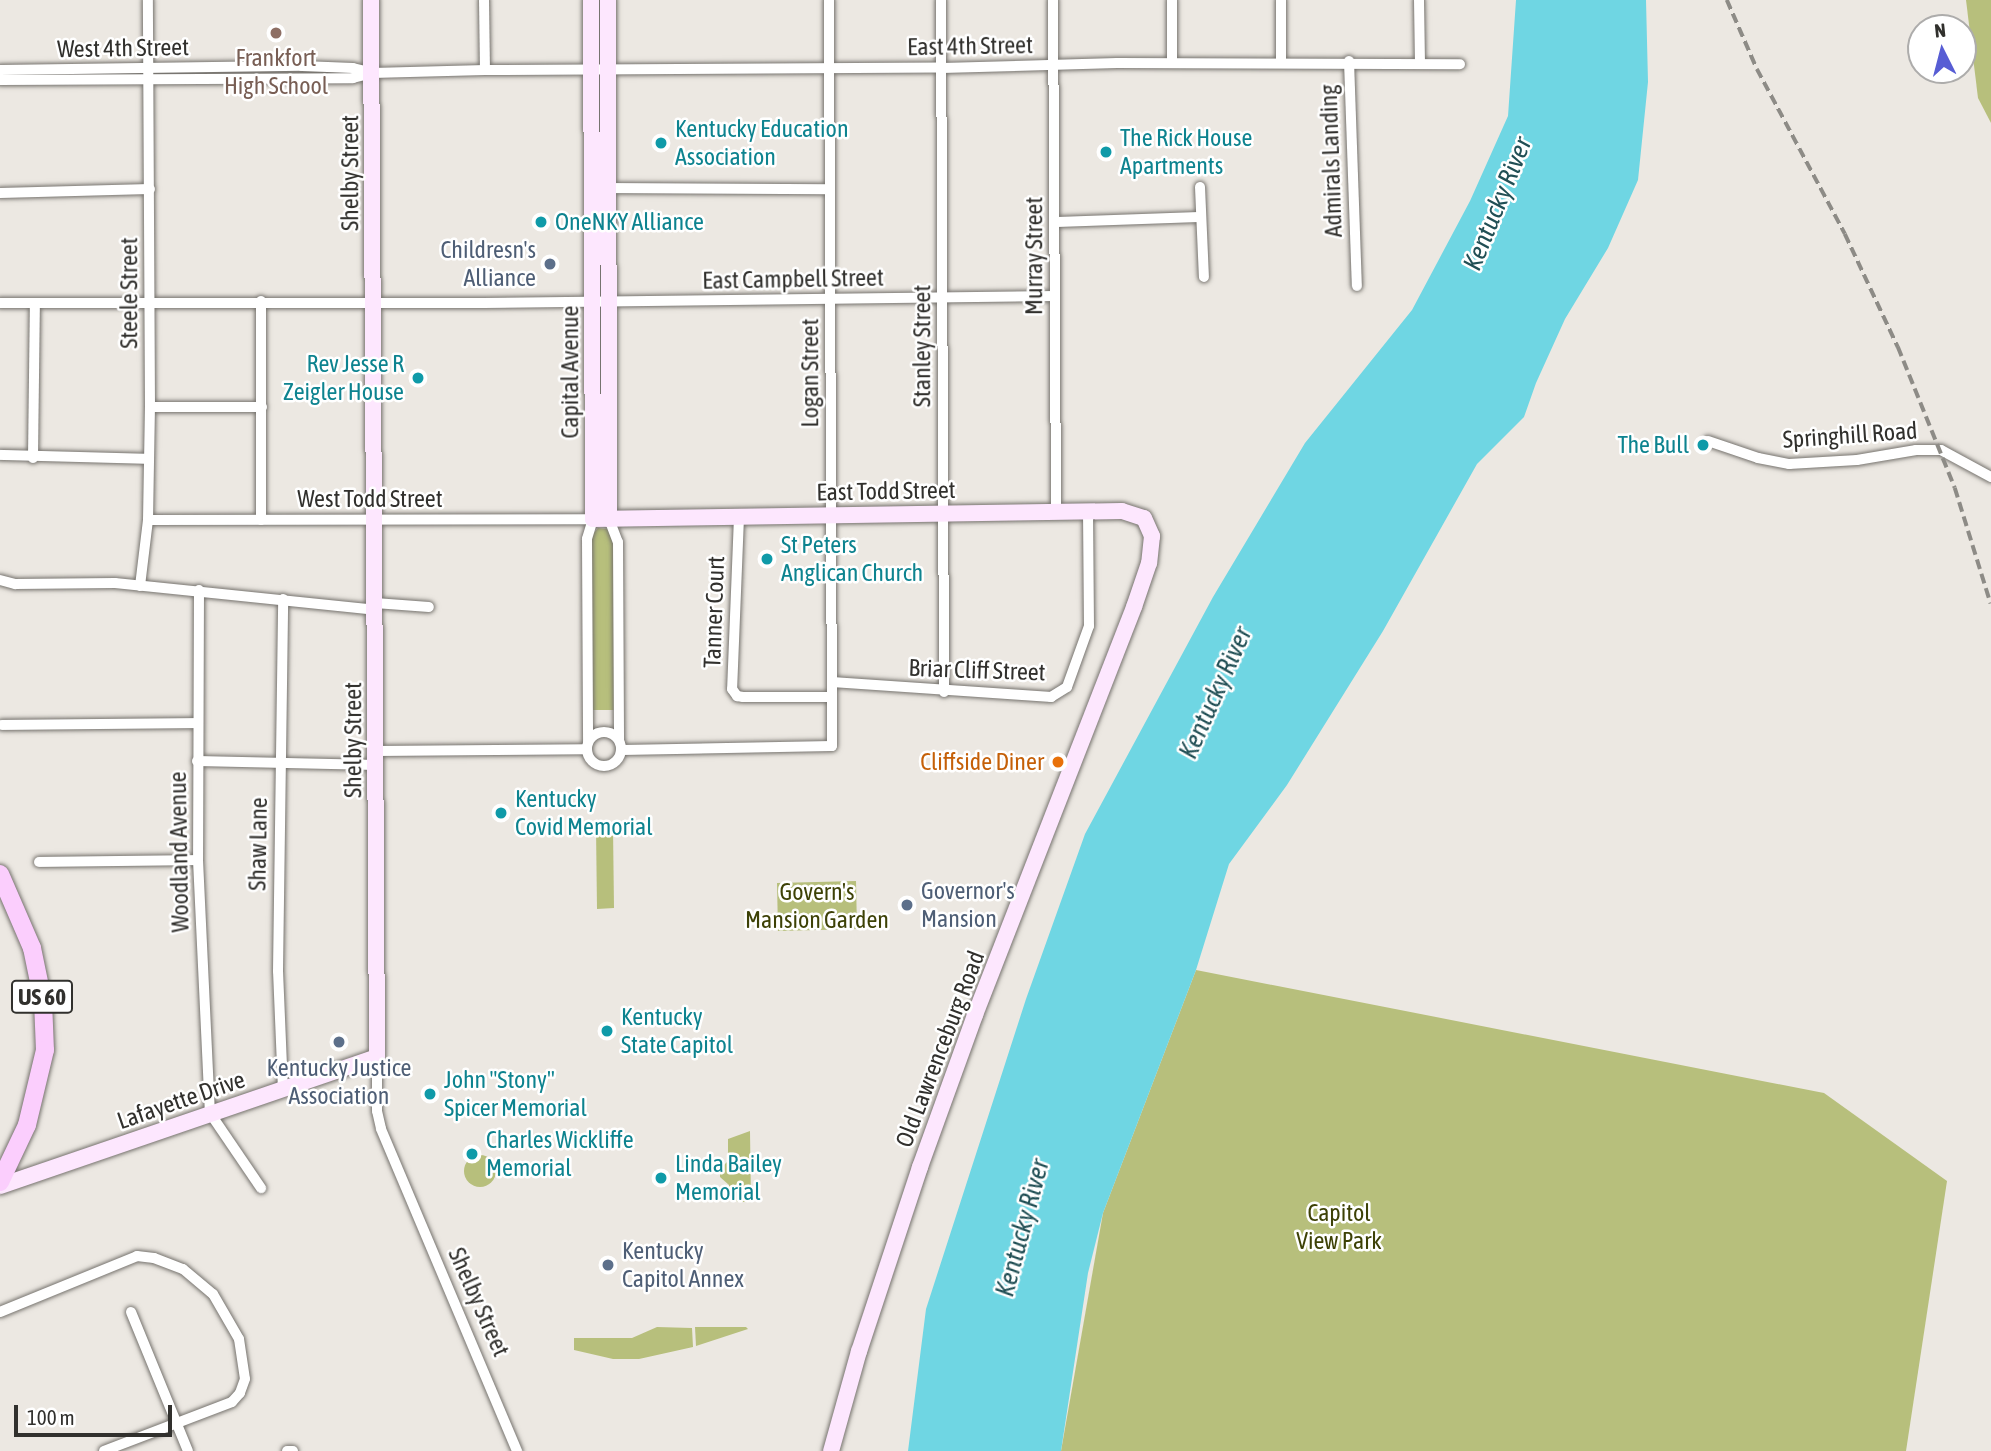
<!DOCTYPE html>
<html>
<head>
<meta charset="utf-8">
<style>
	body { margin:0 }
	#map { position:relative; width:1991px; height:1451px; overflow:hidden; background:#ece8e2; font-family:"Asap Condensed",sans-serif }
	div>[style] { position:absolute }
	.green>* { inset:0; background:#b7bf7c }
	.round { border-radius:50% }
	.water>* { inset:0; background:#6fd6e3 }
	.roads { filter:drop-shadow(0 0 2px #76736e) drop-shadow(0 0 2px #76736e) }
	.street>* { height:10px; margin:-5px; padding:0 5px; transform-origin:5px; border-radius:5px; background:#fff }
	.street>.ring { margin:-5px; padding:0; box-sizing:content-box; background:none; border:10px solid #fff; border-radius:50% }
	.secondary>* { height:16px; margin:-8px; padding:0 8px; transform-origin:8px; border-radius:8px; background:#fde7fe }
	.primary>* { height:18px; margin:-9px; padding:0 9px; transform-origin:9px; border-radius:9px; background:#fbcefd }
	.rail>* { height:3.5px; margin-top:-1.75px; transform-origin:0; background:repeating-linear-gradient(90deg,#8d8b86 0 10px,transparent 0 15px) }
	.dots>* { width:19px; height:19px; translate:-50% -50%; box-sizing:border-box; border:4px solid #fff; border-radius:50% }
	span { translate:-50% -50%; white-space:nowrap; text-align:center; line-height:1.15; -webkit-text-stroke:5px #fff; paint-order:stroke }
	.shield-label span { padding:2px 5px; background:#fff; border:2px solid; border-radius:5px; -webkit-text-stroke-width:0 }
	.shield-label { font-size:23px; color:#31302d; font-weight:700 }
	.street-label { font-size:24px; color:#31302d }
	.education-label { font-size:24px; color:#785e54 }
	.culture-label { font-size:24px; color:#0d838f }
	.left { translate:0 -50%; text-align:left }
	.right { translate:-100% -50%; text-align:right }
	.service-label { font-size:24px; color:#4e5e75 }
	.food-label { font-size:24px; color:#c56008 }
	.park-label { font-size:24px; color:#3d4106 }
	.water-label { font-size:26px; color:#214f55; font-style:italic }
	.north { position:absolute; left:1907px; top:14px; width:70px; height:70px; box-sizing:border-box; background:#fff; border:2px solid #adacab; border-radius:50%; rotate:354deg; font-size:19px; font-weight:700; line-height:28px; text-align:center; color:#31302d }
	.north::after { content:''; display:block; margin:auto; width:24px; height:32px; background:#575dd4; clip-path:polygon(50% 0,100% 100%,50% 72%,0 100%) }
	.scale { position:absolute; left:14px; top:1405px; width:158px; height:32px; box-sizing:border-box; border:4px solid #31302d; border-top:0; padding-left:9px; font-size:21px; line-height:24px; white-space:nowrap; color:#31302d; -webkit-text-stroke:5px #fff; paint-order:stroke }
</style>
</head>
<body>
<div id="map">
	<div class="green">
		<div style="clip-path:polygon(1966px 0,1991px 0,1991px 123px,1978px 98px)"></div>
		<div style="clip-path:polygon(598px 528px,607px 529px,614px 535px,616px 710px,592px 710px,592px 535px)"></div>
		<div style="clip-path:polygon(596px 828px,613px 828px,614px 908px,597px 909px)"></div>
		<div style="clip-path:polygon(856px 881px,857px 929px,778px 931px,777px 883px)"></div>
		<div style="clip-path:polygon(1196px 970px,1824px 1093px,1947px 1181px,1906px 1451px,1061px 1451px,1103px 1213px)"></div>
		<div style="clip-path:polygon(750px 1131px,751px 1202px,740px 1202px,729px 1199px,729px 1185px,720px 1177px,720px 1169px,728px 1161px,728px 1139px)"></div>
		<div class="round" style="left:464px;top:1155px;width:32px;height:32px"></div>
		<div style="clip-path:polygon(657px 1327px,692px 1328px,693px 1347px,639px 1359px,613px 1359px,574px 1350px,574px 1338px,632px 1338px)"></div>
		<div style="clip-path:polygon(695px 1327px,746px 1327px,748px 1329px,696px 1346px)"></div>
	</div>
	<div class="water">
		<div style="clip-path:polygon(1516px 0,1646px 0,1648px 82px,1638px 180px,1608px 248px,1565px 319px,1536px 383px,1524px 417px,1477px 464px,1383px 631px,1287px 785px,1229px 864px,1196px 970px,1103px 1213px,1088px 1273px,1061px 1451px,908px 1451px,926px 1309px,1026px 999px,1085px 834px,1213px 597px,1305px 443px,1412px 310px,1470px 201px,1508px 116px)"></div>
	</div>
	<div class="roads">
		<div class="street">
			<div style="left:484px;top:0;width:70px;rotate:89.2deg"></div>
			<div style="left:941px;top:0;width:692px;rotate:89.75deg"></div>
			<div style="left:1053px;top:0;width:512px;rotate:89.66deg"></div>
			<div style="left:1172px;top:0;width:62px;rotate:90deg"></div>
			<div style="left:1419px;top:0;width:63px;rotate:89.1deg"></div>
			<div style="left:1281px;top:61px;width:61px;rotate:-90deg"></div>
			<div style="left:1349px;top:61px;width:225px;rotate:88deg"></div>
			<div style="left:0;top:70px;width:302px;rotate:-0.8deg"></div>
			<div style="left:302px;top:66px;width:51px;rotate:2.2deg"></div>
			<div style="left:353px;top:68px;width:16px;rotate:14deg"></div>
			<div style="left:0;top:80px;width:353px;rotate:-0.3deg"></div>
			<div style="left:353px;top:78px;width:20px;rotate:-15deg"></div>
			<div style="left:372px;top:73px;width:113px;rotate:-1.5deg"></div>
			<div style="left:485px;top:70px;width:457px;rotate:-0.3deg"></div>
			<div style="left:942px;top:68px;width:175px;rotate:-1.6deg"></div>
			<div style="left:1117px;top:63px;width:343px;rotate:0.2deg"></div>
			<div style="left:1200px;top:187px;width:90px;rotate:87.5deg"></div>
			<div style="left:602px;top:188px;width:228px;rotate:0.3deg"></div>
			<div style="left:0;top:193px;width:150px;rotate:-1.5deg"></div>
			<div style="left:1055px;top:222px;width:146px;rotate:-2deg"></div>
			<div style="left:261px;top:301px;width:219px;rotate:90deg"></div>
			<div style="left:0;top:303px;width:484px"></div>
			<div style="left:484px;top:303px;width:571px;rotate:-0.7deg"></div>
			<div style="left:150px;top:407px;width:112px"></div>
			<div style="left:1708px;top:441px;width:53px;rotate:18.8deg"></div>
			<div style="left:1758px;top:458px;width:32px;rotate:11deg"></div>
			<div style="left:1789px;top:464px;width:68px;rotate:-3.4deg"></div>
			<div style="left:1857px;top:460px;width:60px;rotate:-9.6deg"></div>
			<div style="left:1916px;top:450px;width:25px"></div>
			<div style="left:1941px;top:450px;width:57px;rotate:28.4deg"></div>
			<div style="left:0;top:455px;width:149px;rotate:1.5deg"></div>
			<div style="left:33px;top:458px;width:154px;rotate:-89.3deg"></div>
			<div style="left:739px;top:517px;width:172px;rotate:92.3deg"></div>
			<div style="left:732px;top:689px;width:9px;rotate:54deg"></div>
			<div style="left:737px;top:696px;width:6px;rotate:9deg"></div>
			<div style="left:743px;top:697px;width:89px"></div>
			<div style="left:609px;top:519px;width:25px;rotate:69deg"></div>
			<div style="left:618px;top:542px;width:198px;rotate:89.7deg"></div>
			<div style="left:148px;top:520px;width:445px;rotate:-0.1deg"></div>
			<div style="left:593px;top:519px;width:21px;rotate:107deg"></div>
			<div style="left:587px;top:539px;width:203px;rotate:89.7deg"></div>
			<div style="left:0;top:580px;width:16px;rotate:15deg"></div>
			<div style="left:15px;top:584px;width:100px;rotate:-0.6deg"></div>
			<div style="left:115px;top:583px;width:261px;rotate:5.9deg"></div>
			<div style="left:140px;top:586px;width:66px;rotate:-83.1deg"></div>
			<div style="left:148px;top:520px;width:113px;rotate:-89deg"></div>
			<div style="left:150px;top:407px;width:407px;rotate:-90.3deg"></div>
			<div style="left:199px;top:590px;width:270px;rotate:90.2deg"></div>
			<div style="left:198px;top:860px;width:253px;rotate:87.3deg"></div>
			<div style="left:210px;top:1113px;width:91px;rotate:55.8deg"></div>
			<div style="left:375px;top:603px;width:54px;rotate:4.2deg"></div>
			<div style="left:832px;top:682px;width:220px;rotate:3.9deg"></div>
			<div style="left:1051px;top:697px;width:19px;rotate:-32deg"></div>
			<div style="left:1067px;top:687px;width:65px;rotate:-70.2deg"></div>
			<div style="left:1089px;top:626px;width:114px;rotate:-90.5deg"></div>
			<div style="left:2px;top:725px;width:196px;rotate:-0.6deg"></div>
			<div class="ring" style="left:587px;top:732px;width:24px;height:24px"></div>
			<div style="left:622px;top:750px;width:210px;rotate:-1.1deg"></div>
			<div style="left:832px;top:746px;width:746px;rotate:-90.23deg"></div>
			<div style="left:376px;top:751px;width:210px;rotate:-0.5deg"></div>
			<div style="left:197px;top:761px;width:179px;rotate:1.3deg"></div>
			<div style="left:39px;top:862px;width:159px;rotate:-0.7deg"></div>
			<div style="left:377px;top:1057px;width:54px;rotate:90deg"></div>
			<div style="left:377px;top:1111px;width:18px;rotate:77deg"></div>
			<div style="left:381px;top:1129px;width:350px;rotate:67.1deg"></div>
			<div style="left:283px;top:1090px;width:119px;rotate:-92.4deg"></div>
			<div style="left:278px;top:971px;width:372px;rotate:-89.2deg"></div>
			<div style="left:0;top:1312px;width:148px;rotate:-22.2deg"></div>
			<div style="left:137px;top:1256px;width:17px;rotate:7deg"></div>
			<div style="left:154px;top:1258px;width:31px;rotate:21deg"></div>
			<div style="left:183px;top:1269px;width:39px;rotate:40deg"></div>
			<div style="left:213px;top:1294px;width:52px;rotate:60deg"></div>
			<div style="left:239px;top:1339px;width:40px;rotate:81.5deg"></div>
			<div style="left:245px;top:1379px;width:15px;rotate:110deg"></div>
			<div style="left:240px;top:1393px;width:12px;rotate:132deg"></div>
			<div style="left:232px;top:1402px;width:137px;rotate:159.1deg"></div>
			<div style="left:131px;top:1312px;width:150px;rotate:67.7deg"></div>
			<div style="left:287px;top:1451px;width:6px"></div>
		</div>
		<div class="secondary">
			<div style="left:591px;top:0;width:519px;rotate:89.78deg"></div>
			<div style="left:593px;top:519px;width:529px;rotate:-0.87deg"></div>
			<div style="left:1122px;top:511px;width:23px;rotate:18deg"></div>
			<div style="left:1144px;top:518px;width:20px;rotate:66deg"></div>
			<div style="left:1152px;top:536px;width:27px;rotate:96deg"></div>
			<div style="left:1149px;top:563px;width:46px;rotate:108.8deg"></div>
			<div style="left:1134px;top:607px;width:438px;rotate:111.3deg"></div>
			<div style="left:975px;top:1015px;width:162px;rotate:109.9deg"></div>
			<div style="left:920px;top:1167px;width:194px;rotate:108.3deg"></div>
			<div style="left:859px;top:1351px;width:104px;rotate:105.6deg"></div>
			<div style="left:608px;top:0;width:519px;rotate:89.89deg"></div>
			<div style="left:0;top:1186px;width:398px;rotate:-18.9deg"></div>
			<div style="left:377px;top:1057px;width:1057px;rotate:-90.33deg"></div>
		</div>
		<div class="primary">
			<div style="left:0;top:874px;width:81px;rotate:66.6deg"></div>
			<div style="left:32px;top:948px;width:54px;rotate:78.3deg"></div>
			<div style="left:43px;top:1001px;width:49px;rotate:87.7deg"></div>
			<div style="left:45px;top:1050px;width:77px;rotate:103.5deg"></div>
			<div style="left:27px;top:1125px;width:63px;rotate:115.3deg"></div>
		</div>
	</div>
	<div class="rail">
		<div style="left:1727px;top:0;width:75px;rotate:66.5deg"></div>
		<div style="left:1757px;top:69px;width:187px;rotate:61.9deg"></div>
		<div style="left:1845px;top:234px;width:125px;rotate:64.9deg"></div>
		<div style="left:1898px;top:347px;width:152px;rotate:68deg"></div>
		<div style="left:1955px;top:488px;width:121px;rotate:72.8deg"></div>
	</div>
	<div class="dots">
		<div style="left:276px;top:33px;background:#8d6e63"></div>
		<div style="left:661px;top:143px;background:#0f9aa8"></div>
		<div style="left:1106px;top:152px;background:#0f9aa8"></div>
		<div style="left:541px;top:222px;background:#0f9aa8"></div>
		<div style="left:550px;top:264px;background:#5c6f8a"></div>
		<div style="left:418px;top:378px;background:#0f9aa8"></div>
		<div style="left:1703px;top:445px;background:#0f9aa8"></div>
		<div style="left:767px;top:559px;background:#0f9aa8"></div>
		<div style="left:1058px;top:762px;background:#e8710a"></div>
		<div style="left:501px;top:813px;background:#0f9aa8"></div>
		<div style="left:907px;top:905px;background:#5c6f8a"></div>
		<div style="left:607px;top:1031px;background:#0f9aa8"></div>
		<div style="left:339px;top:1042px;background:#5c6f8a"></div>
		<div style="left:430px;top:1094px;background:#0f9aa8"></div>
		<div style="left:472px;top:1154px;background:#0f9aa8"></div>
		<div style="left:661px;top:1178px;background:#0f9aa8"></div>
		<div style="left:608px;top:1265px;background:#5c6f8a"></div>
	</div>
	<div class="shield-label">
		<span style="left:42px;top:997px">US 60</span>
	</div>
	<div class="street-label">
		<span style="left:970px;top:46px;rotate:-1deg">East 4th Street</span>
		<span style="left:123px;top:48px;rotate:-1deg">West 4th Street</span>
		<span style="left:1331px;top:161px;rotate:-92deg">Admirals Landing</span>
		<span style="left:350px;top:173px;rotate:-90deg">Shelby Street</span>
		<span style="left:1034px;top:256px;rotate:-90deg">Murray Street</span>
		<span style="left:793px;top:279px;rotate:-1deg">East Campbell Street</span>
		<span style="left:129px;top:293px;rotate:-90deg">Steele Street</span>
		<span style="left:922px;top:346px;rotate:-90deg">Stanley Street</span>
		<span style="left:570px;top:372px;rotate:-90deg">Capital Avenue</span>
		<span style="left:810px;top:373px;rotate:-90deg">Logan Street</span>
		<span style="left:1850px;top:435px;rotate:-4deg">Springhill Road</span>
		<span style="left:886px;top:491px;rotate:-1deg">East Todd Street</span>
		<span style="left:370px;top:499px">West Todd Street</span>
		<span style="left:714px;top:612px;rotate:-88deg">Tanner Court</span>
		<span style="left:977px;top:670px;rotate:2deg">Briar Cliff Street</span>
		<span style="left:353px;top:740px;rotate:-90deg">Shelby Street</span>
		<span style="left:258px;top:844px;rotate:-89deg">Shaw Lane</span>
		<span style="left:179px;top:852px;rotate:-91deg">Woodland Avenue</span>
		<span style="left:940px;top:1049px;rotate:-69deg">Old Lawrenceburg Road</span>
		<span style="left:181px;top:1100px;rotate:-19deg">Lafayette Drive</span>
		<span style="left:479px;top:1302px;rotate:66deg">Shelby Street</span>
	</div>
	<div class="education-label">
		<span style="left:276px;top:72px">Frankfort<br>High School</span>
	</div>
	<div class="culture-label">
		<span class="left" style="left:675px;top:143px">Kentucky Education<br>Association</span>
		<span class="left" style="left:1120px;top:152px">The Rick House<br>Apartments</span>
		<span class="left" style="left:555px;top:222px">OneNKY Alliance</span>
		<span class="right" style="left:404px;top:378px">Rev Jesse R<br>Zeigler House</span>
		<span class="right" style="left:1689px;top:445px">The Bull</span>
		<span class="left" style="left:781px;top:559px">St Peters<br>Anglican Church</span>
		<span class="left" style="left:515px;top:813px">Kentucky<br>Covid Memorial</span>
		<span class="left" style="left:621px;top:1031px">Kentucky<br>State Capitol</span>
		<span class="left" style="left:444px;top:1094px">John "Stony"<br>Spicer Memorial</span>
		<span class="left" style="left:486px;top:1154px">Charles Wickliffe<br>Memorial</span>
		<span class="left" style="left:675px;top:1178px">Linda Bailey<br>Memorial</span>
	</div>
	<div class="service-label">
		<span class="right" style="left:536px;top:264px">Childresn's<br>Alliance</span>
		<span class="left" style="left:921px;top:905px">Governor's<br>Mansion</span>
		<span style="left:339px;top:1082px">Kentucky Justice<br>Association</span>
		<span class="left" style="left:622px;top:1265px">Kentucky<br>Capitol Annex</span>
	</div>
	<div class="food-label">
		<span class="right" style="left:1044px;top:762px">Cliffside Diner</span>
	</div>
	<div class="park-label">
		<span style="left:817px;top:906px">Govern's<br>Mansion Garden</span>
		<span style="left:1339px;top:1227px">Capitol<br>View Park</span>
	</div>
	<div class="water-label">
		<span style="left:1498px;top:204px;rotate:-68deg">Kentucky River</span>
		<span style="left:1216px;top:693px;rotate:-66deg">Kentucky River</span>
		<span style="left:1023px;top:1228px;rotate:-75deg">Kentucky River</span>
	</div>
	<div class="north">N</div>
	<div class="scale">100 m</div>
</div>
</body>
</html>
